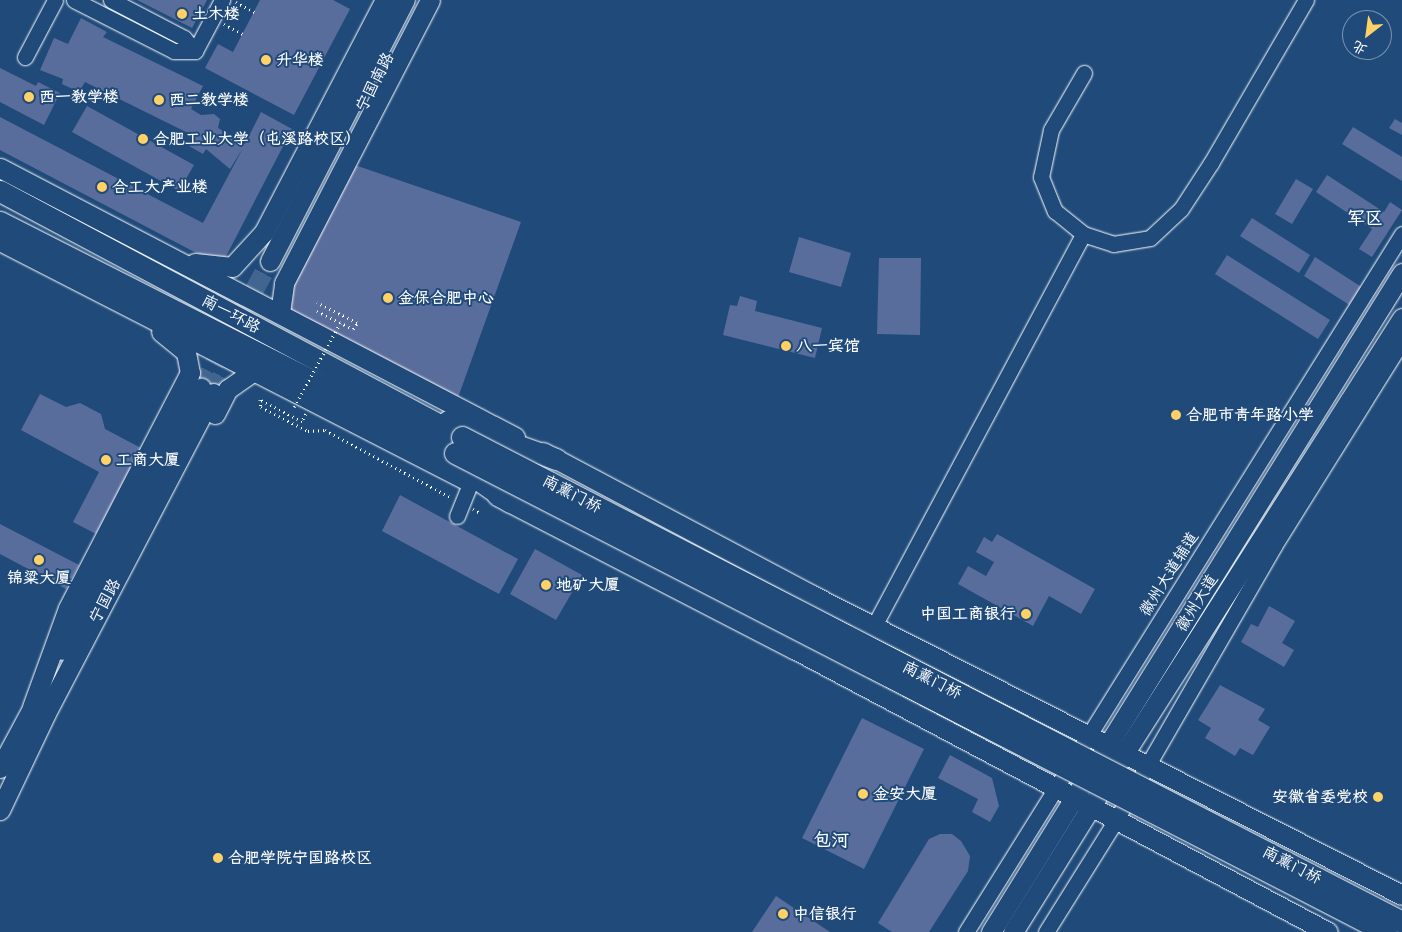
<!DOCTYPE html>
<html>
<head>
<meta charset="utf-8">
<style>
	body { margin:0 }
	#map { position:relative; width:1402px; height:932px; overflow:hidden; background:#1f4a7a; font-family:"Comic Neue","LXGW WenKai TC",sans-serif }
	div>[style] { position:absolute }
	.building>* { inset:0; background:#596d9c }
	.major-tunnel>* { height:19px; margin-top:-9.5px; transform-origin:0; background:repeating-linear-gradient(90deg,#41658e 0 19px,transparent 0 28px) }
	.path>* { height:2.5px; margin-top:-1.25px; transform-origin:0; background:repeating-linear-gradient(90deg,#fff 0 1px,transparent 0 5px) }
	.roads { filter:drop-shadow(0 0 1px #fff) drop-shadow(0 0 1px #fff) }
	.minor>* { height:15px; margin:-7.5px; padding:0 7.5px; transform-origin:7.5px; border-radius:7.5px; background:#1f4a7a }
	.major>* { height:19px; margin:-9.5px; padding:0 9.5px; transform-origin:9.5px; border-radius:9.5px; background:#1f4a7a }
	.highway>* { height:21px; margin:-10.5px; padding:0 10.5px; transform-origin:10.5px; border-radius:10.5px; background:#1f4a7a }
	.path-bridge>* { height:2.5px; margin-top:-1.25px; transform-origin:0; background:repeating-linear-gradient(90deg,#fff 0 1px,transparent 0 5px) }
	.bridges { filter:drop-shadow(0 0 1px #fff) drop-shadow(0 0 1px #fff) }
	.highway-bridge>* { height:21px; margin:-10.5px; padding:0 10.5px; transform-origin:10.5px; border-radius:10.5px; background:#1f4a7a }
	.dots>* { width:14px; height:14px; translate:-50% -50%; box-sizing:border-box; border:2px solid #1f4a7a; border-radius:50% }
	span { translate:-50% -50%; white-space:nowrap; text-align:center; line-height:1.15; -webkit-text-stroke:4px #1f4a7a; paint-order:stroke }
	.poi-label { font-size:16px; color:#fff; font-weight:700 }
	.left { translate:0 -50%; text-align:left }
	.right { translate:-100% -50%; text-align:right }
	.street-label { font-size:16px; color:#fff }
	.neighbourhood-label { font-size:18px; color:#fff; font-weight:700 }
	.north { position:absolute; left:1342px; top:10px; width:50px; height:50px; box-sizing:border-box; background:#1f4a7a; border:1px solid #7992af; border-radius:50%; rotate:210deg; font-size:14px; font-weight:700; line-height:20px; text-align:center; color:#fff }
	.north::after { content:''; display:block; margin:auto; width:18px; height:22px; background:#ffd166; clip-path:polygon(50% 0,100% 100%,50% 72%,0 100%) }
</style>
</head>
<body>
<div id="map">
	<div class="building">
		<div style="clip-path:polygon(137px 0,207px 0,192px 28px)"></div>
		<div style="clip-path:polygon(260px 0,333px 0,350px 9px,294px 115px,205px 68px,218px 44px,233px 52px)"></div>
		<div style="clip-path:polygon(81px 18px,107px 32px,103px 37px,203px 86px,191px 109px,201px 115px,214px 114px,220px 119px,218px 128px,245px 144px,261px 112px,292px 129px,221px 266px,0 150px,0 117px,203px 223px,243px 148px,230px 169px,206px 149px,203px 154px,189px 146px,194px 136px,85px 82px,79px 92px,62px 84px,63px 79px,40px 70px,54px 38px,68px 44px)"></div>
		<div style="clip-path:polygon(0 68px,36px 86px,38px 82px,60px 93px,44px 125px,0 102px)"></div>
		<div style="clip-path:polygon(87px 106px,194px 165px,179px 191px,72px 132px)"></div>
		<div style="clip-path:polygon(1395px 119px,1402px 123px,1402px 135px,1389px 128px)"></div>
		<div style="clip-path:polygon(1353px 127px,1402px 157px,1402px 181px,1342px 144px)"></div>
		<div style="clip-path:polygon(346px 162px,521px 222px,455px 406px,280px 313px)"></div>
		<div style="clip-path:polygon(1327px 175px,1384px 212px,1390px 202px,1402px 210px,1372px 257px,1359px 249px,1372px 229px,1316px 192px)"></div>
		<div style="clip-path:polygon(1296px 179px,1313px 189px,1292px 224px,1275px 214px)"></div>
		<div style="clip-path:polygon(1252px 218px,1310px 255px,1299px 273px,1240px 236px)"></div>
		<div style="clip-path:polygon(799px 237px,851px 253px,841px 287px,789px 272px)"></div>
		<div style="clip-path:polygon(1227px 255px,1330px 320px,1318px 339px,1215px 274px)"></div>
		<div style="clip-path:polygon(1315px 257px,1363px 288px,1351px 306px,1304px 276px)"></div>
		<div style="clip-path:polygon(879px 258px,921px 258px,920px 335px,877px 334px)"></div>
		<div style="clip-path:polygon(740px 296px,757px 301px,755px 311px,822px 328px,815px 358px,723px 335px,730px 305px,737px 306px)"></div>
		<div style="clip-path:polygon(40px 394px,66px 407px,80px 403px,101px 414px,105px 429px,141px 448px,96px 534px,73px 522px,99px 472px,21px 430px)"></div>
		<div style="clip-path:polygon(400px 495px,518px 559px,499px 594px,382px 531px)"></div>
		<div style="clip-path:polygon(0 524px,79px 565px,66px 589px,0 554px)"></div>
		<div style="clip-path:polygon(997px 534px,1095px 589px,1081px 614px,1049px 596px,1033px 626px,958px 584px,968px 566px,986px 576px,994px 562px,976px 552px,984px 537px,992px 542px)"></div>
		<div style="clip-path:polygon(535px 549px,582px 575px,556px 620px,510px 594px)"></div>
		<div style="clip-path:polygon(1269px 606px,1295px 621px,1282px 643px,1294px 650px,1284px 667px,1241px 642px,1251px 624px,1258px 627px)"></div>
		<div style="clip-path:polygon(1220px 685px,1265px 709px,1258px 720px,1270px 727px,1253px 755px,1240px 748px,1235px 756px,1205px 738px,1211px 728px,1198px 720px)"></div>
		<div style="clip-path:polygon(862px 718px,924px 749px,864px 869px,802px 838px)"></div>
		<div style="clip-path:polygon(950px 755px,992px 778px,999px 806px,990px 822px,972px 812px,978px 799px,938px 778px)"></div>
		<div style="clip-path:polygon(940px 834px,952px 834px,961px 841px,970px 856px,968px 871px,929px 932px,892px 932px,878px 923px,929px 839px)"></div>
		<div style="clip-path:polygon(776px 896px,830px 932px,752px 932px)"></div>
	</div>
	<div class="major-tunnel">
		<div style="left:201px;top:388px;width:145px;rotate:-61.5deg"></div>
		<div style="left:213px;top:393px;width:53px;rotate:-62deg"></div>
	</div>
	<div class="path">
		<div style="left:236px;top:2px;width:21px;rotate:29deg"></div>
		<div style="left:224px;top:24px;width:21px;rotate:28deg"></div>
		<div style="left:317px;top:311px;width:40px;rotate:26.6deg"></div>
		<div style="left:353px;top:329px;width:7px;rotate:-56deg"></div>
		<div style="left:357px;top:323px;width:45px;rotate:-153.4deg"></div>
		<div style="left:306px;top:414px;width:9px;rotate:117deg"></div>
		<div style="left:302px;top:422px;width:47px;rotate:-152.4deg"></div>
		<div style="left:260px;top:400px;width:7px;rotate:82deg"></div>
		<div style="left:261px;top:407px;width:53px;rotate:27.1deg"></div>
		<div style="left:308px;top:431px;width:17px;rotate:-3deg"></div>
		<div style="left:325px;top:430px;width:142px;rotate:28.2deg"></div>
		<div style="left:473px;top:509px;width:9px;rotate:27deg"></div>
	</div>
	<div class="roads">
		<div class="minor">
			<div style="left:74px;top:0;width:112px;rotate:27deg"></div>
			<div style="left:174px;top:51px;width:21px"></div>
			<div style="left:111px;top:0;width:82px;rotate:27.5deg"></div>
			<div style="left:184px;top:38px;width:17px;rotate:50deg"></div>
			<div style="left:195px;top:51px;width:58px;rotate:-62.1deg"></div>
			<div style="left:25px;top:57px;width:64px;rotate:-62.2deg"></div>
			<div style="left:1084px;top:73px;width:66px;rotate:120.1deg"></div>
			<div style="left:1051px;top:130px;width:48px;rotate:102deg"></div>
			<div style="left:1041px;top:177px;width:37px;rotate:68deg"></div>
			<div style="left:1055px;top:211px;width:36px;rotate:39deg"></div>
			<div style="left:1083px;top:234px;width:32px;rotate:18deg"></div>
			<div style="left:1113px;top:244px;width:37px;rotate:-9deg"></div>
			<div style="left:1150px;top:238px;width:42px;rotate:-43.1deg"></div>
			<div style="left:1181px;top:209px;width:55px;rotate:-56.9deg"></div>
			<div style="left:1211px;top:163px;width:189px;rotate:-59.8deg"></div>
			<div style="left:457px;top:516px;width:37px;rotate:-68deg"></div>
			<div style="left:874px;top:626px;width:444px;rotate:-61.9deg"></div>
			<div style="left:966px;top:932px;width:823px;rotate:-58.01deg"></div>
			<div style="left:1046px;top:932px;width:132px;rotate:-58deg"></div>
			<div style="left:1116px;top:820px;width:316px;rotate:-60deg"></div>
			<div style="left:1274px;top:546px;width:242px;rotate:-58deg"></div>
		</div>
		<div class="major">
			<div style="left:0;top:168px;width:581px;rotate:27.58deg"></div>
			<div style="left:0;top:241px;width:521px;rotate:27.15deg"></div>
			<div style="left:270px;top:261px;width:294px;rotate:-62.7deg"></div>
			<div style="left:195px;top:263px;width:37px;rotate:6deg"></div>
			<div style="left:232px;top:267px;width:47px;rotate:-47.6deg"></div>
			<div style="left:264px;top:232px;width:262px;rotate:-62.5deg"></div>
			<div style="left:280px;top:313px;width:30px;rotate:-82deg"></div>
			<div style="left:284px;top:283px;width:318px;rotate:-62.7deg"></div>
			<div style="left:215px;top:414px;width:28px;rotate:-63deg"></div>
			<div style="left:228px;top:389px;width:32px;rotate:-35deg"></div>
			<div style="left:543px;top:452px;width:302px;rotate:28deg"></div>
			<div style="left:810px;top:594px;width:664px;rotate:26.95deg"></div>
			<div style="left:497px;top:496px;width:334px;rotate:27.3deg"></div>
			<div style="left:794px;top:649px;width:604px;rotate:27.92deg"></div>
			<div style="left:62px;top:650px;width:297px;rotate:-62.1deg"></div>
			<div style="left:32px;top:707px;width:105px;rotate:-70deg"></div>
			<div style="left:68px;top:608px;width:265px;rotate:-62.6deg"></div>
			<div style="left:190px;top:373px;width:21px;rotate:-101deg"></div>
			<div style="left:186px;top:352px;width:32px;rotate:-141deg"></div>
			<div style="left:1101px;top:756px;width:569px;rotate:-58.07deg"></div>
			<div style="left:1117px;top:765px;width:530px;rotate:-57.48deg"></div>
			<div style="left:0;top:768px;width:81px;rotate:-61.8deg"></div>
			<div style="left:0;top:810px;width:107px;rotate:-64.6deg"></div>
			<div style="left:46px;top:713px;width:361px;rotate:-62.4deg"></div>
			<div style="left:991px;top:932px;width:171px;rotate:-58.2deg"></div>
			<div style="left:1013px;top:932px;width:159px;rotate:-58.1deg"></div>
		</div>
		<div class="highway">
			<div style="left:0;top:191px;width:523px;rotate:28.03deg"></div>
			<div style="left:0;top:222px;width:510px;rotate:26.92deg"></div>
			<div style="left:448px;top:421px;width:114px;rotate:19.4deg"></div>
			<div style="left:440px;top:453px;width:85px;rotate:35deg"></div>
		</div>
	</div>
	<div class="path-bridge">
		<div style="left:294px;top:407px;width:96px;rotate:-61.3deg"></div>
	</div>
	<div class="bridges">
		<div class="highway-bridge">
			<div style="left:462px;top:437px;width:1058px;rotate:27.29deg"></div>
			<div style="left:455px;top:453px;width:1047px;rotate:27.23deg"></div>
		</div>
	</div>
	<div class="dots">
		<div style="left:182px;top:14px;background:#ffd166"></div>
		<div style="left:266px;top:60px;background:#ffd166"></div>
		<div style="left:29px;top:97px;background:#ffd166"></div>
		<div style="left:159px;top:100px;background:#ffd166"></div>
		<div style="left:143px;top:139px;background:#ffd166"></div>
		<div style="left:102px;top:187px;background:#ffd166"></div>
		<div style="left:388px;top:298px;background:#ffd166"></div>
		<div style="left:786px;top:346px;background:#ffd166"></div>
		<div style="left:1176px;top:415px;background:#ffd166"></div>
		<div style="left:106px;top:460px;background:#ffd166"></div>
		<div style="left:39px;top:560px;background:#ffd166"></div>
		<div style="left:546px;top:585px;background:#ffd166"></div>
		<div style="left:1026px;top:614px;background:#ffd166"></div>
		<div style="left:863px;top:794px;background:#ffd166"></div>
		<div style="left:1378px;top:797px;background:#ffd166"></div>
		<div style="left:218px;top:858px;background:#ffd166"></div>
		<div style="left:783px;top:914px;background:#ffd166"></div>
	</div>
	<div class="poi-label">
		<span class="left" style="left:192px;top:14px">土木楼</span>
		<span class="left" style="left:276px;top:60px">升华楼</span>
		<span class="left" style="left:39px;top:97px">西一教学楼</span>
		<span class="left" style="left:169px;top:100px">西二教学楼</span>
		<span class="left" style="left:153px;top:139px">合肥工业大学（屯溪路校区）</span>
		<span class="left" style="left:112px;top:187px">合工大产业楼</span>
		<span class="left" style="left:398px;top:298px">金保合肥中心</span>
		<span class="left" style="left:796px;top:346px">八一宾馆</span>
		<span class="left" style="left:1186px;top:415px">合肥市青年路小学</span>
		<span class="left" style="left:116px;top:460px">工商大厦</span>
		<span style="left:39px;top:578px">锦粱大厦</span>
		<span class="left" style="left:556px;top:585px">地矿大厦</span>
		<span class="right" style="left:1016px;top:614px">中国工商银行</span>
		<span class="left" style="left:873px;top:794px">金安大厦</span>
		<span class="right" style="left:1368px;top:797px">安徽省委党校</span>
		<span class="left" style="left:228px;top:858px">合肥学院宁国路校区</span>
		<span class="left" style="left:793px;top:914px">中信银行</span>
	</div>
	<div class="street-label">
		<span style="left:375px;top:82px;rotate:-63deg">宁国南路</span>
		<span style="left:231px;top:314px;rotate:28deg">南一环路</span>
		<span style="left:572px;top:494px;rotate:27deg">南薰门桥</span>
		<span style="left:1169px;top:574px;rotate:-58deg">徽州大道辅道</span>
		<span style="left:105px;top:601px;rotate:-62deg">宁国路</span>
		<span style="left:1197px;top:603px;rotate:-58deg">徽州大道</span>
		<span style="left:932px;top:680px;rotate:27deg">南薰门桥</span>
		<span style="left:1292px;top:865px;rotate:27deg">南薰门桥</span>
	</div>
	<div class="neighbourhood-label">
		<span style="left:1365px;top:219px">军区</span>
		<span style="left:831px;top:841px">包河</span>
	</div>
	<div class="north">北</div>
</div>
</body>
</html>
